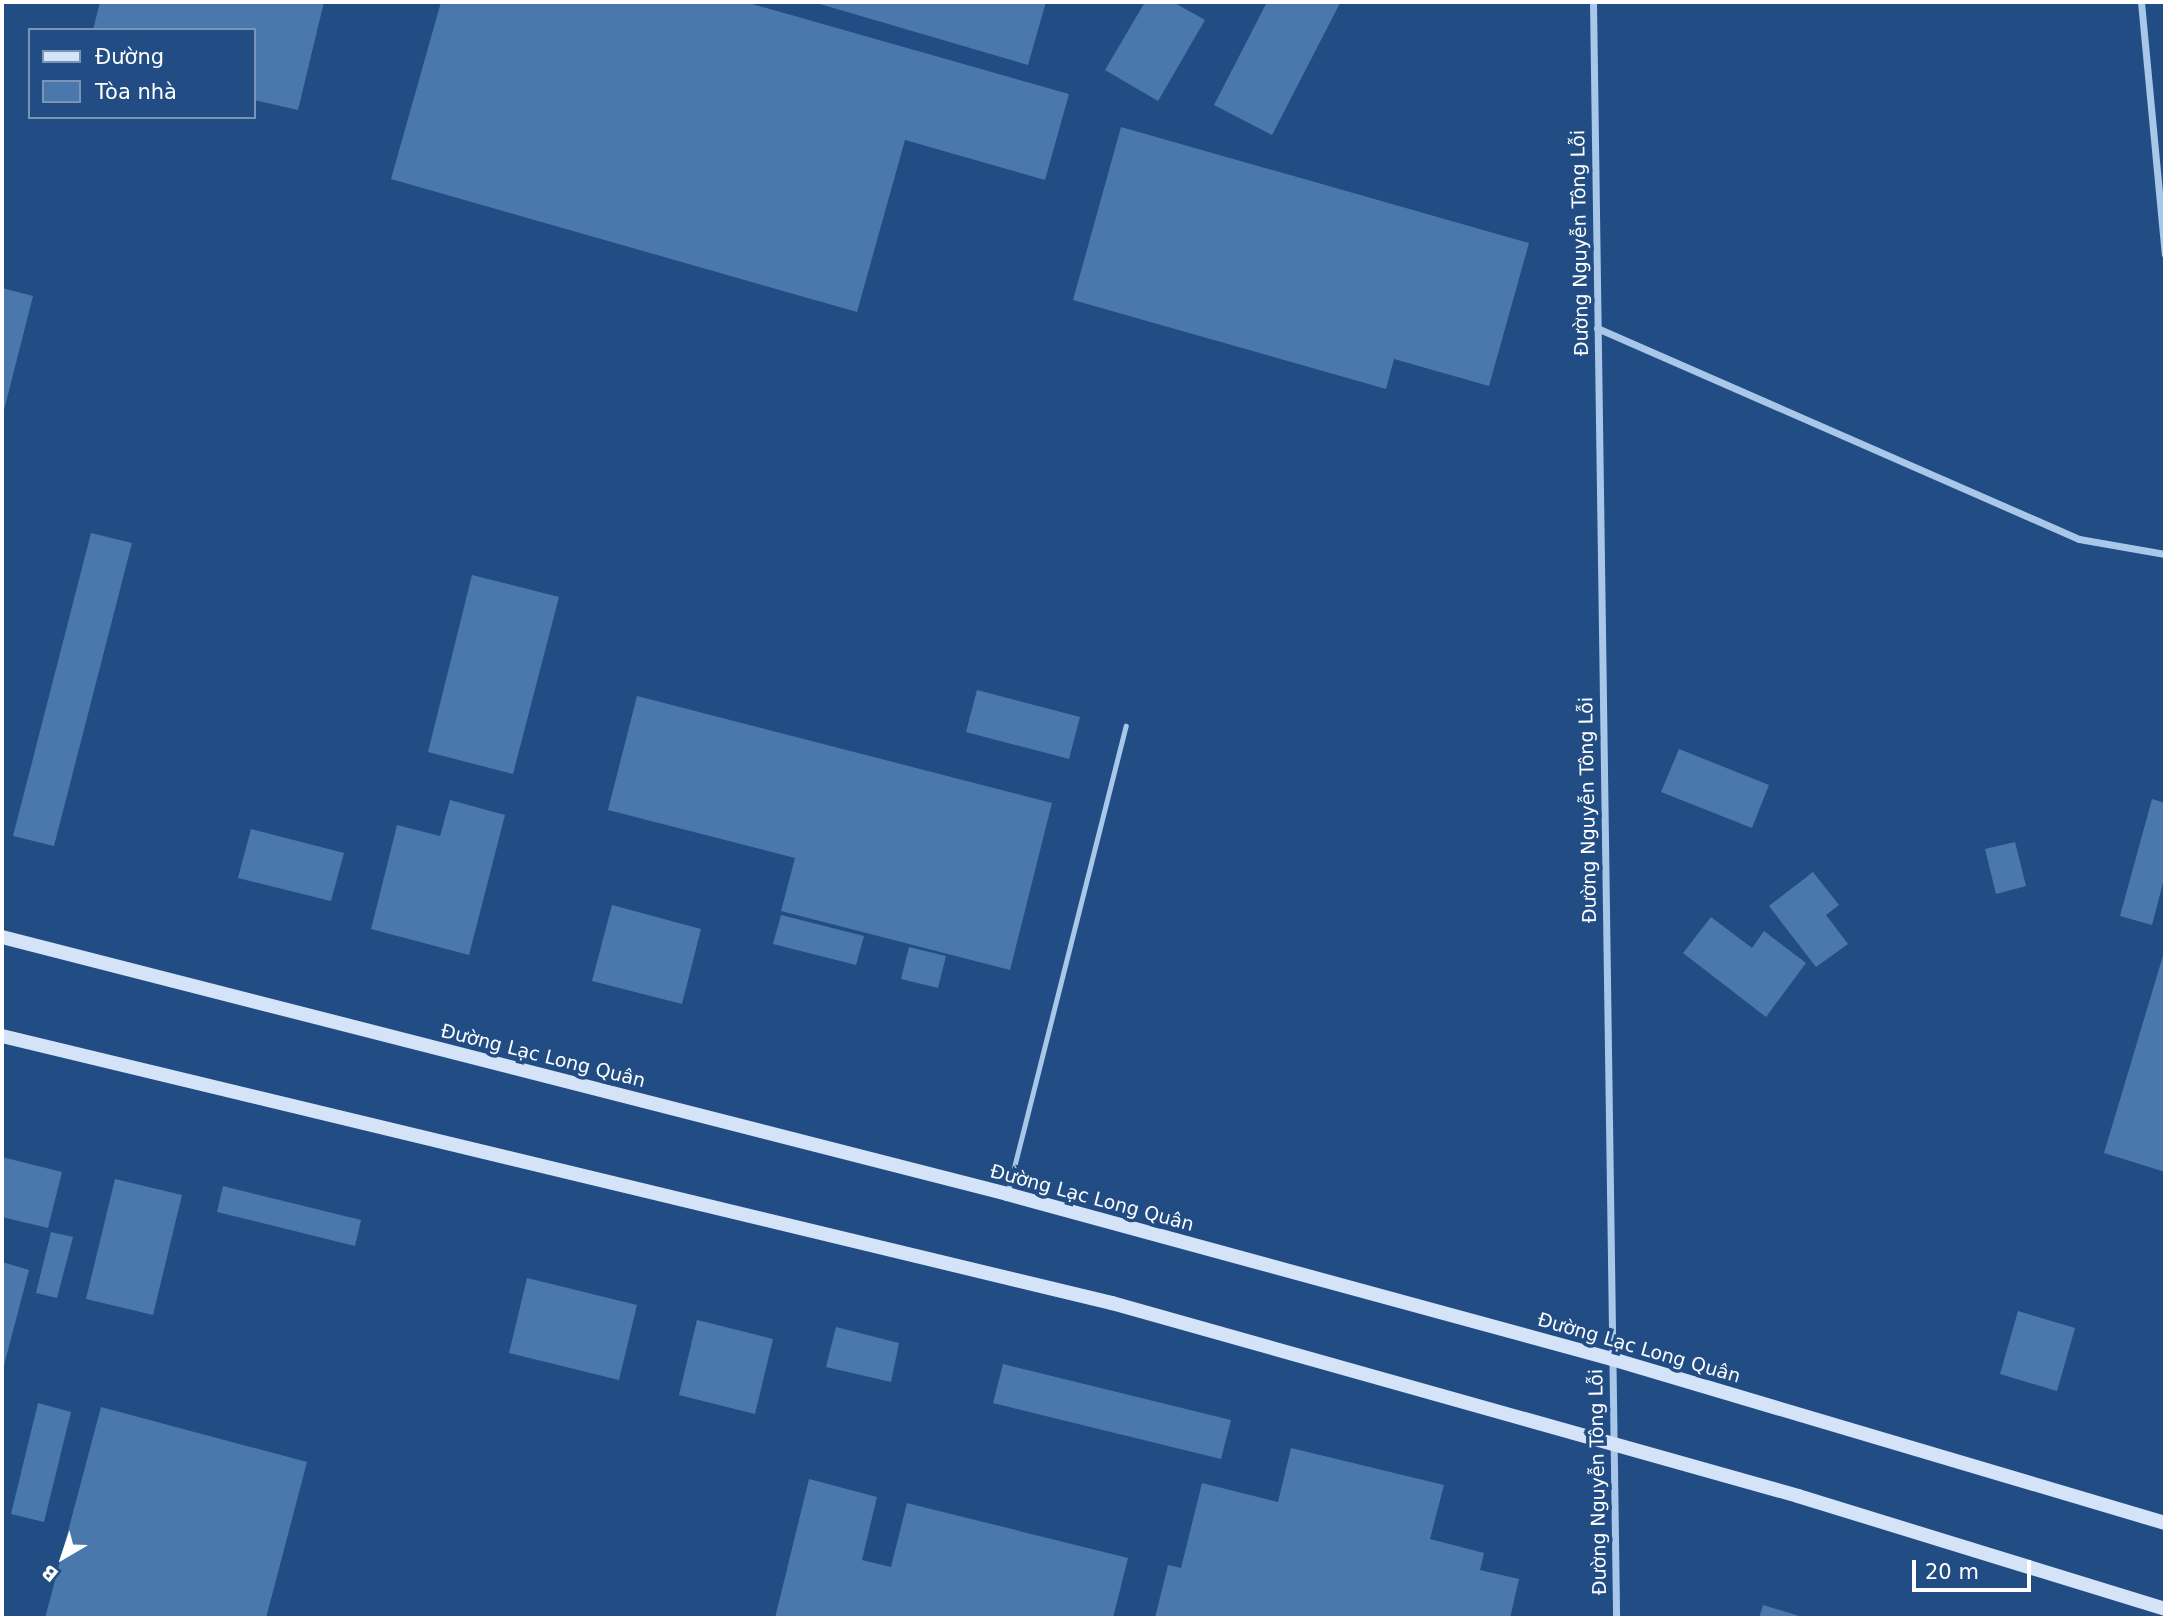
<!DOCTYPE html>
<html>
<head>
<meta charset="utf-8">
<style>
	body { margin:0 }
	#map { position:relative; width:2167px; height:1620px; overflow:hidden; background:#214d84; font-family:"DejaVu Sans",sans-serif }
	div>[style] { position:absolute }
	.building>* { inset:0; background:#4a77ac }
	.lane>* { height:5px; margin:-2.5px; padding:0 2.5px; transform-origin:2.5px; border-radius:2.5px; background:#a9c7e9 }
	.street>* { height:7px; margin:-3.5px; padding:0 3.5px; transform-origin:3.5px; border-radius:3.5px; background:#a9c7e9 }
	.secondary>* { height:14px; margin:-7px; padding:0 7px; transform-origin:7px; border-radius:7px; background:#d4e3f7 }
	span { translate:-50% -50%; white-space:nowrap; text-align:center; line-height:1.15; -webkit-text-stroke:7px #214d84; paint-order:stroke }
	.street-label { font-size:19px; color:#fff }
	.frame { position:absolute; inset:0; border:4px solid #fff; pointer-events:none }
	.legend { position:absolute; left:28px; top:28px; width:228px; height:91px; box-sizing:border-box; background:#214d84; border:2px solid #7a94b5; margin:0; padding:9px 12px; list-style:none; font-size:21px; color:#fff }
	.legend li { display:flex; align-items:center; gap:14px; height:35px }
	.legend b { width:35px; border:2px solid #7a94b5 }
	.north { position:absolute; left:28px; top:1522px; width:70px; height:70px; -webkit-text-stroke:5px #214d84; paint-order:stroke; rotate:219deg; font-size:19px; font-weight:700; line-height:28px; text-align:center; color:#fff }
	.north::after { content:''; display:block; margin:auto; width:24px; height:32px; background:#fff; clip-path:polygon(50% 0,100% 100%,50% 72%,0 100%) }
	.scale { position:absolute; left:1912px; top:1560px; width:119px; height:32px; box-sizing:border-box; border:4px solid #fff; border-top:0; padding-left:9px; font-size:21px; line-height:24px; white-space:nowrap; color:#fff; -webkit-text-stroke:5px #214d84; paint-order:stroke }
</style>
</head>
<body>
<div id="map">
	<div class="building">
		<div style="clip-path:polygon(100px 2px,324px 2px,298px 110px,254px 100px,254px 30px,93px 30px)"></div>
		<div style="clip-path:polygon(441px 2px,745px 2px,1069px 94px,1045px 180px,905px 140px,857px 312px,391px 179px)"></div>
		<div style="clip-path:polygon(813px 2px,1046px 2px,1028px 65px)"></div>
		<div style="clip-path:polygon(1145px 2px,1173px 2px,1205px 20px,1158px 101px,1105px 70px)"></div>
		<div style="clip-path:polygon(1267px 2px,1340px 3px,1272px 135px,1214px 105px)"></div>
		<div style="clip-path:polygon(1121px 127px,1529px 243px,1489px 386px,1394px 359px,1386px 389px,1073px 300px)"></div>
		<div style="clip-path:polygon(2px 288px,33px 296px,3px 414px,2px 414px)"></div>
		<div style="clip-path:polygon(91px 533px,132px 543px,54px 846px,13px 836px)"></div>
		<div style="clip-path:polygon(472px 575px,559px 597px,513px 774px,428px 752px)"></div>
		<div style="clip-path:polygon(977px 690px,1080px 717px,1069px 759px,966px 732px)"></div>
		<div style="clip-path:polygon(637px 696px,1052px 803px,1010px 970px,781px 911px,795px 858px,608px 810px)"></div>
		<div style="clip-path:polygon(1679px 749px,1769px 785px,1752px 828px,1661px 792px)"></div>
		<div style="clip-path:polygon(2152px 799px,2165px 803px,2165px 875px,2152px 925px,2120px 916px)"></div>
		<div style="clip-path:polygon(450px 800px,505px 815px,469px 955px,371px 929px,397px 825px,440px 836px)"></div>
		<div style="clip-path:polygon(251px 829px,344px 853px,331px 901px,238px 878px)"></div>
		<div style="clip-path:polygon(2015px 842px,2026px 886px,1996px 894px,1985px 849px)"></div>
		<div style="clip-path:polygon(1813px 872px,1839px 905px,1826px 915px,1848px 944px,1816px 967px,1769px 906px)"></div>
		<div style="clip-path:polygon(612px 905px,701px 929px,682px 1004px,592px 981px)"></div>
		<div style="clip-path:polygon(781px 915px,864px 936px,856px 965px,773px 944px)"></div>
		<div style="clip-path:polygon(1711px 917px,1752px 948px,1764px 931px,1806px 963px,1766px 1017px,1683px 953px)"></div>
		<div style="clip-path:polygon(909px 947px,946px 956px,938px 988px,901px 979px)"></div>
		<div style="clip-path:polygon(2165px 949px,2165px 1172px,2104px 1153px)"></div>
		<div style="clip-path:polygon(2px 1157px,62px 1172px,48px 1228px,2px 1217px)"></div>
		<div style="clip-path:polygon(115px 1179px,182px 1195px,153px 1315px,86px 1299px)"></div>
		<div style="clip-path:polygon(223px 1186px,361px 1220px,355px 1246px,217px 1212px)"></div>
		<div style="clip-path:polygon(51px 1232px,73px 1237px,57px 1298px,36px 1293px)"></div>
		<div style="clip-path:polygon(2px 1262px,29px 1270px,3px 1369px,2px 1369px)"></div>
		<div style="clip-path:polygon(527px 1278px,637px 1305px,619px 1380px,509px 1353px)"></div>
		<div style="clip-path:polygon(2018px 1311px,2075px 1328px,2057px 1391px,2000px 1374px)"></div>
		<div style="clip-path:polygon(697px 1320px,773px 1339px,755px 1414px,679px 1395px)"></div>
		<div style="clip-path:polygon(836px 1327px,899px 1343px,891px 1382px,826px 1367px)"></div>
		<div style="clip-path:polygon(1003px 1364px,1231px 1420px,1221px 1459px,993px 1403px)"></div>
		<div style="clip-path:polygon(38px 1403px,71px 1412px,44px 1522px,11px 1514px)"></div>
		<div style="clip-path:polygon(101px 1407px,307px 1462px,266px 1618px,45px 1618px)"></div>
		<div style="clip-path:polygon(1291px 1448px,1444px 1485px,1430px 1539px,1484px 1553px,1480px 1570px,1519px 1579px,1510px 1618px,1155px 1618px,1168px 1565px,1181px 1568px,1202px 1483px,1278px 1502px)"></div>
		<div style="clip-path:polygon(809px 1479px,877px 1497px,862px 1560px,891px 1567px,907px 1503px,1128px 1558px,1113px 1618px,775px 1618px)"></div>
		<div style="clip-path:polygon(1763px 1605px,1806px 1618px,1759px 1618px)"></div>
	</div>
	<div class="lane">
		<div style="left:1008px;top:1191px;width:480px;rotate:-75.8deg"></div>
	</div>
	<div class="street">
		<div style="left:1593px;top:2px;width:1616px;rotate:89.18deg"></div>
		<div style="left:2141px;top:2px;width:253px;rotate:84.6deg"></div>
		<div style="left:1597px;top:328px;width:526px;rotate:23.64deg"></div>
		<div style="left:2079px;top:539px;width:87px;rotate:9.9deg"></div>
	</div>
	<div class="secondary">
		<div style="left:2px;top:937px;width:1037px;rotate:14.34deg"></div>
		<div style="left:1007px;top:1194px;width:627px;rotate:15.26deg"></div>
		<div style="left:1612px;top:1359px;width:577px;rotate:16.52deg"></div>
		<div style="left:2px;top:1036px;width:1142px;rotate:13.53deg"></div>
		<div style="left:1112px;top:1303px;width:713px;rotate:15.71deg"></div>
		<div style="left:1798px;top:1496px;width:384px;rotate:17.1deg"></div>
	</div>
	<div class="street-label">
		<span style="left:1580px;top:243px;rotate:-91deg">Đường Nguyễn Tông Lỗi</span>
		<span style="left:1588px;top:810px;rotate:-91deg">Đường Nguyễn Tông Lỗi</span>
		<span style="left:543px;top:1056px;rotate:14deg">Đường Lạc Long Quân</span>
		<span style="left:1092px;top:1198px;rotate:15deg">Đường Lạc Long Quân</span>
		<span style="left:1639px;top:1348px;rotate:16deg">Đường Lạc Long Quân</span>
		<span style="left:1598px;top:1482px;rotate:-91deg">Đường Nguyễn Tông Lỗi</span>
	</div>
	<div class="frame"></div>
	<ul class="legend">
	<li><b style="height:9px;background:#d4e3f7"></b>Đường</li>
	<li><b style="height:19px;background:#4a77ac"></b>Tòa nhà</li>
	</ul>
	<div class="north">B</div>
	<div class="scale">20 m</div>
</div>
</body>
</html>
